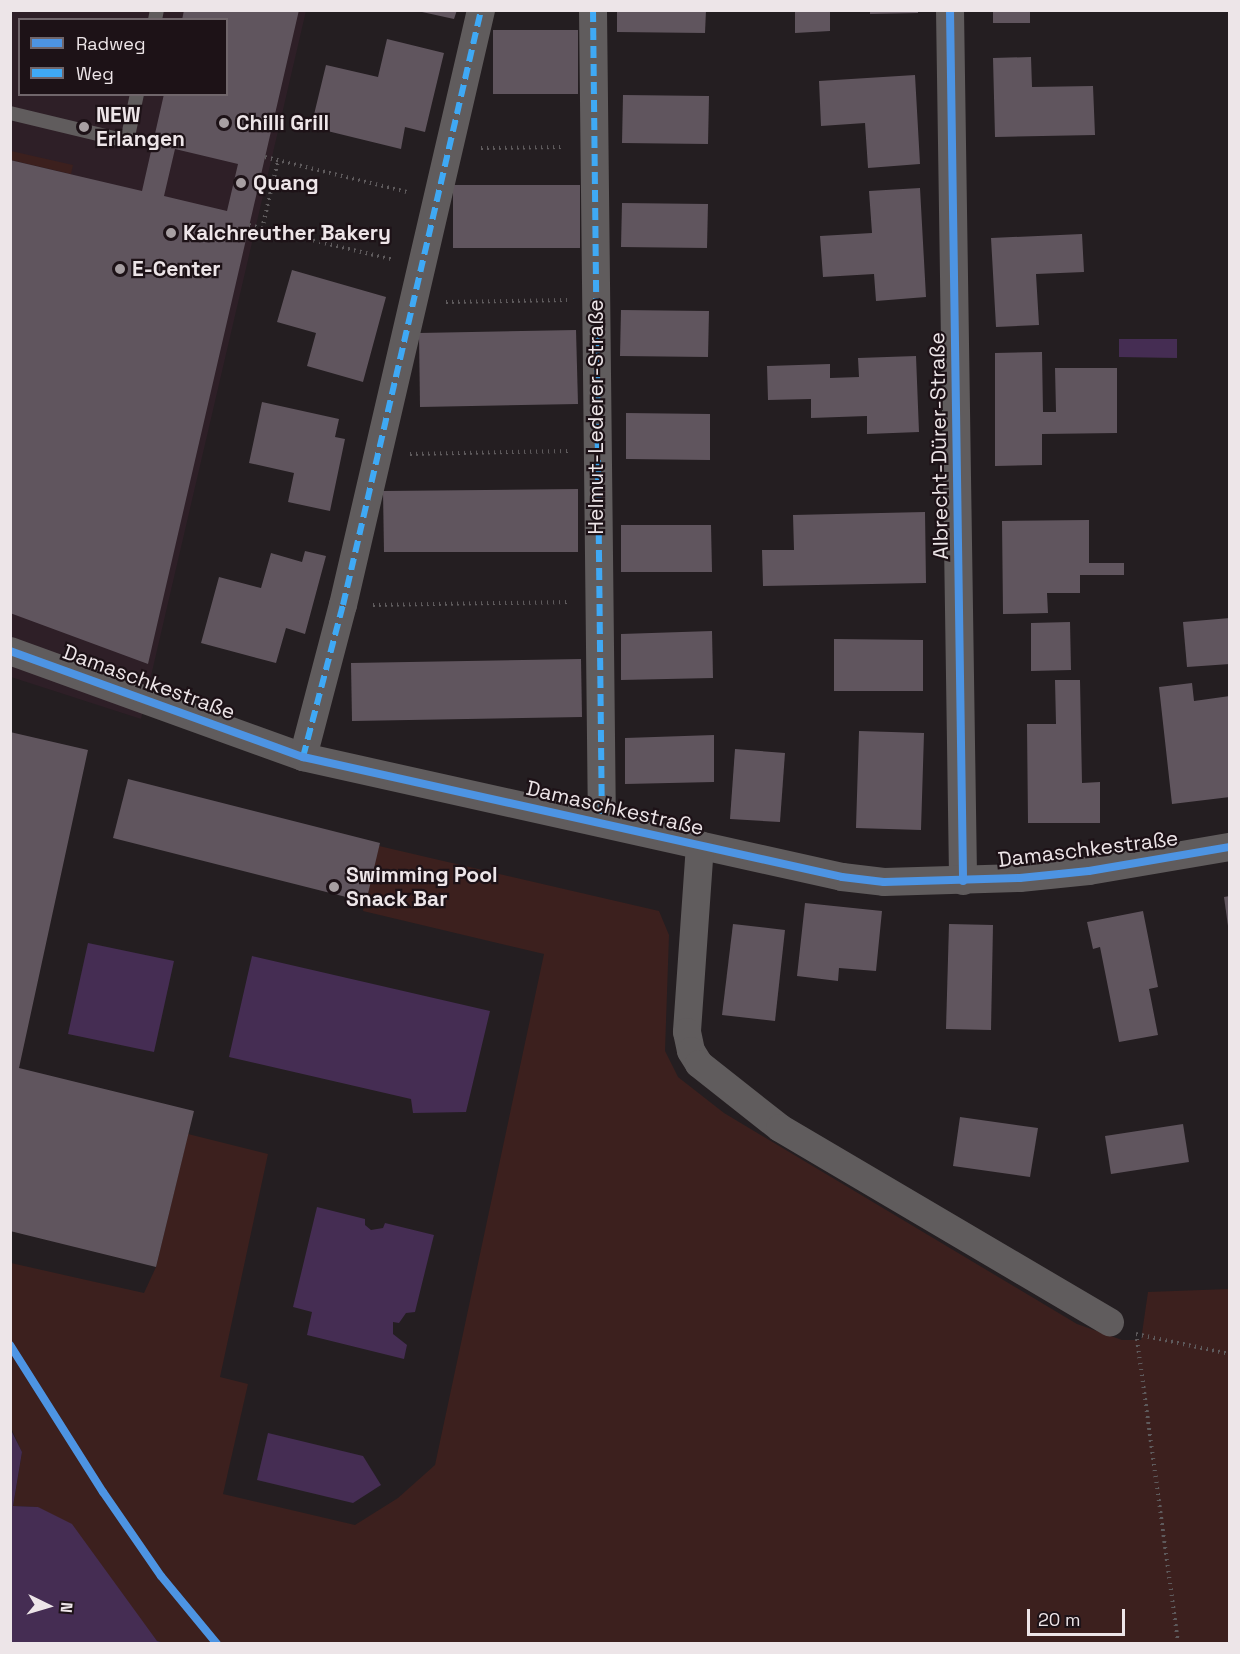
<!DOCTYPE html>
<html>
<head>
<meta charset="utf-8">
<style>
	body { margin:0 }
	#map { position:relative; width:1240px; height:1654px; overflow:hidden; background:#241e21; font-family:"Space Grotesk",sans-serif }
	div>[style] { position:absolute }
	.built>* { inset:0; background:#2e1f27 }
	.green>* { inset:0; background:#3c201e }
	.water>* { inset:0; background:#452d53 }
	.building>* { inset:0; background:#60555e }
	.path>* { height:4px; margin-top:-2px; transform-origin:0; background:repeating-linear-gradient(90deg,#5e5a5c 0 1.5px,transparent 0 6px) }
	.lane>* { height:14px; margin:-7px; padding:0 7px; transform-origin:7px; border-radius:7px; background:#605c5d }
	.street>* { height:28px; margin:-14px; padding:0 14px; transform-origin:14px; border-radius:14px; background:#605c5d }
	.quiet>* { height:6px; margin-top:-3px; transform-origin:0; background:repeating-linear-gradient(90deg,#3fa9f5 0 12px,transparent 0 18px) }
	.cycleway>* { height:8px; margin:-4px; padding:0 4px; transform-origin:4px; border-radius:4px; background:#4d94e3 }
	.dots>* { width:16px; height:16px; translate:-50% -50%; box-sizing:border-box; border:3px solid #1d1217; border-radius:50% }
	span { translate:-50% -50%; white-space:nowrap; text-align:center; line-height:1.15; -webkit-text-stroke:4.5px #1d1217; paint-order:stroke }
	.poi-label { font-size:21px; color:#ede5e8; font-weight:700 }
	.left { translate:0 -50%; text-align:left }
	.street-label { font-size:21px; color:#ede5e8 }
	.frame { position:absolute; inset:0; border:12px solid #ede5e8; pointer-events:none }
	.legend { position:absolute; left:18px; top:18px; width:210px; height:78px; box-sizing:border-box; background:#1d1217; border:2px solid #70666b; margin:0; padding:8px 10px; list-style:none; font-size:18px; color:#ede5e8 }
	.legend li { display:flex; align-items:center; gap:12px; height:30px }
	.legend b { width:30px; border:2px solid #70666b }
	.north { position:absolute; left:18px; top:1576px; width:60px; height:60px; -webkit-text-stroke:4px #1d1217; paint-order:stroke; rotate:95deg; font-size:16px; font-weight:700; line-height:24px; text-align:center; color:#ede5e8 }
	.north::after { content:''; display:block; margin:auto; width:21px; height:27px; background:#ede5e8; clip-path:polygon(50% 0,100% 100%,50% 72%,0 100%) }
	.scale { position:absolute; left:1027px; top:1609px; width:98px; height:27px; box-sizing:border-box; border:3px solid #ede5e8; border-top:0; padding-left:8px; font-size:18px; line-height:21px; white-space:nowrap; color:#ede5e8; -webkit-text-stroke:4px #1d1217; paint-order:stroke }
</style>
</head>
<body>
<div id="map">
	<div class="built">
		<div style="clip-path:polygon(evenodd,11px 11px,306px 11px,141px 719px,11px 677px,11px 11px,20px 20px,226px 20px,226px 94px,20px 94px,20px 20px)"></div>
	</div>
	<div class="green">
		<div style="clip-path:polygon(11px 151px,73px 165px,71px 174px,11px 160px)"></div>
		<div style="clip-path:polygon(379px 846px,659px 911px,669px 935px,665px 1051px,678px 1077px,724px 1113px,1077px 1324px,1122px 1340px,1141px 1340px,1148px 1292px,1229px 1289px,1229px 1643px,165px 1643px,157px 1641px,38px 1507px,13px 1506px,22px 1452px,11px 1428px,11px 1263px,144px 1293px,156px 1267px,188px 1134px,268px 1154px,220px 1377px,248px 1384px,223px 1494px,355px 1525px,398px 1498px,435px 1465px,544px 954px,363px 911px)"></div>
	</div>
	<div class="water">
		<div style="clip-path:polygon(1119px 339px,1177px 339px,1177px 358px,1119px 357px)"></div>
		<div style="clip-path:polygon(88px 943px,174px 961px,154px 1052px,68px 1034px)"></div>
		<div style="clip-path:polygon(252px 956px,490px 1011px,466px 1112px,413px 1113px,411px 1099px,229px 1057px)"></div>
		<div style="clip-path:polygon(317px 1207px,365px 1219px,365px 1225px,371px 1230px,383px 1228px,385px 1223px,434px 1235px,415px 1312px,406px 1313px,399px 1323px,393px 1322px,393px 1334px,407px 1345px,404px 1359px,307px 1335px,312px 1312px,293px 1307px)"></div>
		<div style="clip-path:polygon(10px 1428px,22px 1452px,13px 1506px,38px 1507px,72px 1524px,157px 1641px,165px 1643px,11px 1643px)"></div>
		<div style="clip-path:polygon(268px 1433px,363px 1456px,381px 1485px,353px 1503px,257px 1480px)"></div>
	</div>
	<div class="building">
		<div style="clip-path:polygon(evenodd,184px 10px,299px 10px,148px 664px,10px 613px,10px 160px,142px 191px,164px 94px,226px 94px,226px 20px,182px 20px,184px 10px,175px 149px,238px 164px,227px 211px,164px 196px,175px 149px)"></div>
		<div style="clip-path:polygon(413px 10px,457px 10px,454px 19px)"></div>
		<div style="clip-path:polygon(617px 10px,706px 10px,705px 33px,617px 32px)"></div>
		<div style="clip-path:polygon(795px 10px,830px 10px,830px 31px,795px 33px)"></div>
		<div style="clip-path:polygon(870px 10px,918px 10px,918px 13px,870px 14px)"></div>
		<div style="clip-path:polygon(993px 10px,1030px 10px,1030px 23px,993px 23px)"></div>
		<div style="clip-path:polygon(493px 30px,578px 30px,578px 94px,493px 94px)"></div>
		<div style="clip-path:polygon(387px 39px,444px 53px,425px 132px,405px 127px,401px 149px,311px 127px,326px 65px,378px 77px)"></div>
		<div style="clip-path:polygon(1031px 57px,1032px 87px,1093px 86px,1095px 135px,995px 137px,993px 58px)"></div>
		<div style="clip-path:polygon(915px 75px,920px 164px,868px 168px,865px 123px,821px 126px,819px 81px)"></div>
		<div style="clip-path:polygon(623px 95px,709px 96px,708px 144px,622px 143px)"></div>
		<div style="clip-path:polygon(453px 185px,580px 185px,580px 248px,453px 248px)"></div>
		<div style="clip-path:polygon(920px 188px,926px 297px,876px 301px,874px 274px,823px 277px,820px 236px,872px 233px,869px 191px)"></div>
		<div style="clip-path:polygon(622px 203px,708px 204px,707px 248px,621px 247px)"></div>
		<div style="clip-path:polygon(1082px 234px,1084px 272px,1036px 274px,1039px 325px,996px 327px,991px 238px)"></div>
		<div style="clip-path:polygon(292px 270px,386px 297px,363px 382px,307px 366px,316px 333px,277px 322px)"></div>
		<div style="clip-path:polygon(621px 310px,709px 311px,708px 357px,620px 356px)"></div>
		<div style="clip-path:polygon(576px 330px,578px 404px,420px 407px,419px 333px)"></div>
		<div style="clip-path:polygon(1042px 352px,1043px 412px,1056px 412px,1055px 368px,1117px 368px,1117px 433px,1042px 434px,1042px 465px,995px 466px,995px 353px)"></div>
		<div style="clip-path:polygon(916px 356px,919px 432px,867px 434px,867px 416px,811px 418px,811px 399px,768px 400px,767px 366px,830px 364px,830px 378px,859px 377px,858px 358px)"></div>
		<div style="clip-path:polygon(262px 402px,339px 419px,335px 437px,345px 439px,330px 511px,288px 502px,294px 473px,249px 463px)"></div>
		<div style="clip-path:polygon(626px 413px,710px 414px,710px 460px,626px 459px)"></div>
		<div style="clip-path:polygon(578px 489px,578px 552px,384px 552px,383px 491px)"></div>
		<div style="clip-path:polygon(925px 512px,926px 583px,763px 586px,762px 550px,794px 550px,793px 515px)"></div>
		<div style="clip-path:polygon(1089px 520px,1089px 563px,1124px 563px,1124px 575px,1080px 575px,1080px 593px,1047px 593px,1048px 613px,1003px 614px,1002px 521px)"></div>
		<div style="clip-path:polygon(621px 525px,711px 525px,712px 572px,621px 572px)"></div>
		<div style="clip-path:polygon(305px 551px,326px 556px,305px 634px,286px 628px,276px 663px,201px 643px,219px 577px,261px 588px,271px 553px,302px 562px)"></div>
		<div style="clip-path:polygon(1230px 618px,1230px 664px,1187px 667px,1183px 622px)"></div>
		<div style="clip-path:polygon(1070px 622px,1071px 670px,1031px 671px,1031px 623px)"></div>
		<div style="clip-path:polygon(712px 631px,713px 678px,621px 680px,621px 634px)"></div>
		<div style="clip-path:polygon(834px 639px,923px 640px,923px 691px,834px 691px)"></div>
		<div style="clip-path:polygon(581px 659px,582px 717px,352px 721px,351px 663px)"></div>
		<div style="clip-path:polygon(1055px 680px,1080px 680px,1082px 783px,1100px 782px,1100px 823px,1028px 823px,1027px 724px,1056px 724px)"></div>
		<div style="clip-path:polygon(1192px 683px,1194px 701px,1230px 696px,1230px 797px,1172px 804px,1159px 687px)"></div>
		<div style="clip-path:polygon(859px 731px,924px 733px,921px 830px,856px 828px)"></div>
		<div style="clip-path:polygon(10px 732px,88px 750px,19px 1068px,194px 1111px,156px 1267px,10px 1231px)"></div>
		<div style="clip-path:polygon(714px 735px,714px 782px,625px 784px,625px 738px)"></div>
		<div style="clip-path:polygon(735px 749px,785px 753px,780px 822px,730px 819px)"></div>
		<div style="clip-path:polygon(128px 779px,380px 843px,366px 902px,113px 838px)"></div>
		<div style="clip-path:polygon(1230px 896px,1230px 926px,1228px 926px,1224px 897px)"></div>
		<div style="clip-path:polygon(805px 903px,882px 911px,876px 971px,839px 968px,838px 981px,797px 976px)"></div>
		<div style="clip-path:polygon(1143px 911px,1158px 987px,1149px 989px,1158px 1035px,1119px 1042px,1100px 947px,1093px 949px,1087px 922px)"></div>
		<div style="clip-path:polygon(733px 924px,785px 930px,775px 1021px,722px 1015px)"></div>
		<div style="clip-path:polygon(949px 924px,993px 925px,991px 1030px,946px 1029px)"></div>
		<div style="clip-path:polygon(960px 1117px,1038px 1128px,1030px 1177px,953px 1166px)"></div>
		<div style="clip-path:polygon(1183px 1124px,1189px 1162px,1111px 1174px,1105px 1136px)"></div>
	</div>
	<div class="path">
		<div style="left:481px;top:148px;width:83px;rotate:-0.7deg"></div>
		<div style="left:265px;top:157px;width:146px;rotate:13.8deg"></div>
		<div style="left:249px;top:225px;width:146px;rotate:13.5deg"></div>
		<div style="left:262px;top:229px;width:70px;rotate:-76.8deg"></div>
		<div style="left:446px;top:302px;width:121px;rotate:-0.9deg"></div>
		<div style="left:410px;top:454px;width:158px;rotate:-1.1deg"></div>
		<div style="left:373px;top:605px;width:197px;rotate:-0.9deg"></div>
		<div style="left:1136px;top:1334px;width:96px;rotate:12deg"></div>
		<div style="left:1137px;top:1339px;width:308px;rotate:82.3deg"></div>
	</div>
	<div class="lane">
		<div style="left:155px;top:20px;width:10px;rotate:-79deg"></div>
		<div style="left:10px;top:113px;width:120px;rotate:13.5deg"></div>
		<div style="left:127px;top:141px;width:48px;rotate:-78deg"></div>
	</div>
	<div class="street">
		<div style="left:593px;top:10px;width:813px;rotate:89.37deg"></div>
		<div style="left:950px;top:10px;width:871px;rotate:89.14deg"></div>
		<div style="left:10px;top:651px;width:312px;rotate:19.9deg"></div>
		<div style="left:303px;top:757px;width:552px;rotate:12.55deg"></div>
		<div style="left:842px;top:877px;width:42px;rotate:6.8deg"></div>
		<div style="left:884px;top:882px;width:136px;rotate:-1.7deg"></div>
		<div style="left:1020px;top:878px;width:69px;rotate:-5.8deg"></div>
		<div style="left:1089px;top:871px;width:143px;rotate:-9.7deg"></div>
		<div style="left:303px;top:757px;width:157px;rotate:-75.3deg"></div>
		<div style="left:343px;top:605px;width:611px;rotate:-76.94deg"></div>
		<div style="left:700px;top:845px;width:187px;rotate:94deg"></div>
		<div style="left:687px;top:1032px;width:19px;rotate:78deg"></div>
		<div style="left:691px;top:1051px;width:15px;rotate:58deg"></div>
		<div style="left:699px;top:1064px;width:103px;rotate:38.3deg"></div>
		<div style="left:780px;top:1128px;width:383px;rotate:30.5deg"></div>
	</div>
	<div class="quiet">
		<div style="left:593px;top:10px;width:813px;rotate:89.37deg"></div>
		<div style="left:303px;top:757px;width:157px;rotate:-75.3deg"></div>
		<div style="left:343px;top:605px;width:611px;rotate:-76.94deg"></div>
	</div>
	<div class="cycleway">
		<div style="left:950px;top:10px;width:871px;rotate:89.14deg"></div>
		<div style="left:10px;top:651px;width:312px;rotate:19.9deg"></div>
		<div style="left:303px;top:757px;width:552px;rotate:12.55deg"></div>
		<div style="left:842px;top:877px;width:42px;rotate:6.8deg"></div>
		<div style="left:884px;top:882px;width:136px;rotate:-1.7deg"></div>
		<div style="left:1020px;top:878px;width:69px;rotate:-5.8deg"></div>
		<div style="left:1089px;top:871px;width:143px;rotate:-9.7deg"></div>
		<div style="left:10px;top:1345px;width:174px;rotate:57.7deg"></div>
		<div style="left:103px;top:1492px;width:102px;rotate:55.4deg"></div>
		<div style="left:161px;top:1576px;width:88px;rotate:50.5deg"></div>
	</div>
	<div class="dots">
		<div style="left:224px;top:123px;background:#a79fa2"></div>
		<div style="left:84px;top:127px;background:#a79fa2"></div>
		<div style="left:241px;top:183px;background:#a79fa2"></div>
		<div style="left:171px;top:233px;background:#a79fa2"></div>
		<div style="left:120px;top:269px;background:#a79fa2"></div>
		<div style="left:334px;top:887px;background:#a79fa2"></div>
	</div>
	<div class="poi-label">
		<span class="left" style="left:96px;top:127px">NEW<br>Erlangen</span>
		<span class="left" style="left:236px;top:123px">Chilli Grill</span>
		<span class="left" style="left:253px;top:183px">Quang</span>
		<span class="left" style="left:183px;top:233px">Kalchreuther Bakery</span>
		<span class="left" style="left:132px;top:269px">E-Center</span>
		<span class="left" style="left:346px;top:887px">Swimming Pool<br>Snack Bar</span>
	</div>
	<div class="street-label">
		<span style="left:596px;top:417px;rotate:-90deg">Helmut-Lederer-Straße</span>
		<span style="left:939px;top:446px;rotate:-91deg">Albrecht-Dürer-Straße</span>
		<span style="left:149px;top:682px;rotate:20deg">Damaschkestraße</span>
		<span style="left:615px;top:808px;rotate:13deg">Damaschkestraße</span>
		<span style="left:1088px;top:849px;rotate:-7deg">Damaschkestraße</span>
	</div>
	<div class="frame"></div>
	<ul class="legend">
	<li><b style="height:8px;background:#4d94e3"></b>Radweg</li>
	<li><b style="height:8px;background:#3fa9f5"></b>Weg</li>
	</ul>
	<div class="north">N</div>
	<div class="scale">20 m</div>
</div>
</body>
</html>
